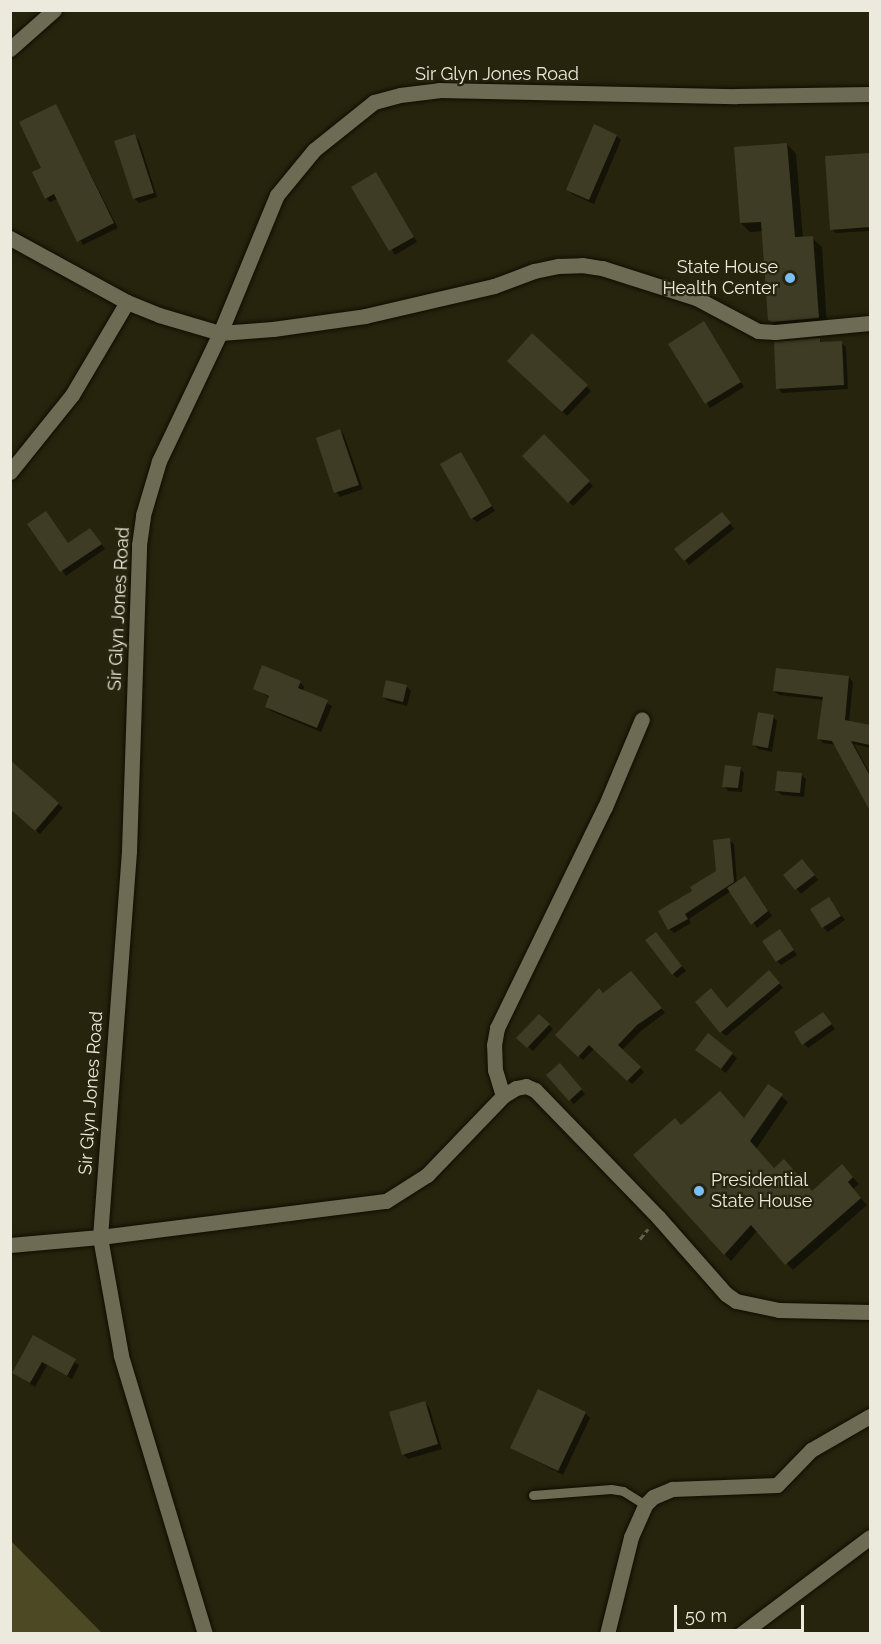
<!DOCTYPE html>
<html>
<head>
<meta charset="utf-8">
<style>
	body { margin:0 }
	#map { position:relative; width:881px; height:1644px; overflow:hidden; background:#27240e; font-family:Raleway,sans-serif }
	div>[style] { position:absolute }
	.green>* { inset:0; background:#4d4924 }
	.shadow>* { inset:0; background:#0007 }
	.building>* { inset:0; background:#3f3c26 }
	.path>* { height:3px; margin-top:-1.5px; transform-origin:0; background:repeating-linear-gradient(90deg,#63604d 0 6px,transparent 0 9px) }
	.roads { filter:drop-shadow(0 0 2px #100d00) drop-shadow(0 0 2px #100d00) }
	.lane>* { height:9px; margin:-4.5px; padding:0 4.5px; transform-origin:4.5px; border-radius:4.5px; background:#6d6b53 }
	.street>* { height:15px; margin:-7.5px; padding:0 7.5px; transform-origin:7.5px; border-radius:7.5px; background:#6d6b53 }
	.secondary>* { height:15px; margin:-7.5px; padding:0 7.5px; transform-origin:7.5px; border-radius:7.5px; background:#6d6b53 }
	.dots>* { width:16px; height:16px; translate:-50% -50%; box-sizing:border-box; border:3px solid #27240e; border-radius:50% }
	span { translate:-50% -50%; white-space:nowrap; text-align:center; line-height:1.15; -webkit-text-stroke:4.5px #27240e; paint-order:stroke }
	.street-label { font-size:18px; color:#ebeadc }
	.poi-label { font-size:18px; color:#ebeadc }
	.right { translate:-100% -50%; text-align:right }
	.left { translate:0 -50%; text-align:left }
	.frame { position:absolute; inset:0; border:12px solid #ebeadc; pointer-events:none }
	.scale { position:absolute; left:674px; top:1605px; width:130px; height:27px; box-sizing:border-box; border:3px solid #ebeadc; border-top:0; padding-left:8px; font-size:18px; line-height:21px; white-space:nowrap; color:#ebeadc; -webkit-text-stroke:4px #27240e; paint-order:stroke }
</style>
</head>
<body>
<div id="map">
	<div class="green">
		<div style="clip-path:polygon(10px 1541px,11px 1541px,102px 1633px,11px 1633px)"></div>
	</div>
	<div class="shadow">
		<div style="clip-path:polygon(56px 106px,118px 228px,83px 245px,58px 199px,50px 202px,46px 198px,43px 168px)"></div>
		<div style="clip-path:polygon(135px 136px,139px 140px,157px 197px,139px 203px,134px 198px)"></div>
		<div style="clip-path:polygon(617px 136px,621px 140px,594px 204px,572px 194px,568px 190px)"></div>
		<div style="clip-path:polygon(787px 144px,796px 154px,803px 238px,812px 238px,822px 247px,827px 327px,779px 329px,769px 320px,763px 231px,750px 232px,741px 223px)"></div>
		<div style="clip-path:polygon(870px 154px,870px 231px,836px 233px,831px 229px,826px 157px)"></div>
		<div style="clip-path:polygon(376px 174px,417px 242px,395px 255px,353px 187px)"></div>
		<div style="clip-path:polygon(704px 323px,744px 387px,710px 408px,670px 344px)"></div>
		<div style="clip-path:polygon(533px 336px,591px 391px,567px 416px,509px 361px)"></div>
		<div style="clip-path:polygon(819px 339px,824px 344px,841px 343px,846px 347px,848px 389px,782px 393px,778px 388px)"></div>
		<div style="clip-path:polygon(340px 431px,344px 435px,363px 489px,340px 497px,336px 492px)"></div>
		<div style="clip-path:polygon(544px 436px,593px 486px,573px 506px,524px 456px)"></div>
		<div style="clip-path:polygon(461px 454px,495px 511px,477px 522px,472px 518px)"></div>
		<div style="clip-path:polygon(726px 518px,734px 529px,689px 565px,677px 550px)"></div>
		<div style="clip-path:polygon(29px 525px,69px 544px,90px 529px,105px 549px,66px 576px)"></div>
		<div style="clip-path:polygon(849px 677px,853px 682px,849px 722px,870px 726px,870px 748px,854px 744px,870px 774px,870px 808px,836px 745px,823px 743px,819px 738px,824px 700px,779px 695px,774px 691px)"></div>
		<div style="clip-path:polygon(300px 682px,304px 687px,303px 691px,332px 706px,321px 732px,271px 711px,266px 707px,270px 698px,255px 689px)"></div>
		<div style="clip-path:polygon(406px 686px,411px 691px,407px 706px,388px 701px,383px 697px)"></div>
		<div style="clip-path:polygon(773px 717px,777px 721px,772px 752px,758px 749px,754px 745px)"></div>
		<div style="clip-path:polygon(10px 762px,63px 808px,40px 834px,10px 808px)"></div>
		<div style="clip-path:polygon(740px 768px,744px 773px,742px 792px,728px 791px,724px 786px)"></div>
		<div style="clip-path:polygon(801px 775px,806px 779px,804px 797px,782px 795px,777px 791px)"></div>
		<div style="clip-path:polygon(729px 840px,734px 844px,737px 884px,745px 878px,772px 916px,757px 928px,731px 891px,689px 919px,691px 923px,674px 933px,669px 929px,694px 892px,717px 872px)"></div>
		<div style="clip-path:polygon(807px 865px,818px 880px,801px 894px,785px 875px)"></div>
		<div style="clip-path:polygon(829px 899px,845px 920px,828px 932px,823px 927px)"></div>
		<div style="clip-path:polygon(784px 936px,797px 955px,781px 965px,777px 961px)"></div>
		<div style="clip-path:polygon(660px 938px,686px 971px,677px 978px,673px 974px)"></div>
		<div style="clip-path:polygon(636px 977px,665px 1013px,642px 1030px,622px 1050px,644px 1072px,632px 1084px,595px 1048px,583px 1060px,557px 1035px,603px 995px)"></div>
		<div style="clip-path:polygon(774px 977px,783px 988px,726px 1036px,721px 1032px,728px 1009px)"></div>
		<div style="clip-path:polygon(539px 1016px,553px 1029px,533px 1051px,519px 1038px)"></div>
		<div style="clip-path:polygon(827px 1018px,835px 1029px,808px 1048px,804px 1044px)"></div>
		<div style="clip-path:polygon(701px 1054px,732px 1054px,737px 1058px,726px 1073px)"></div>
		<div style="clip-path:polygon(564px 1070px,585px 1094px,574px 1104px,570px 1100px)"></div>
		<div style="clip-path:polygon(768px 1086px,788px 1102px,756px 1149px,774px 1170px,812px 1192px,848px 1172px,859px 1184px,853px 1189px,867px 1205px,793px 1270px,757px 1231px,731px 1261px,635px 1155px,682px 1127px,745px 1120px)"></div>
		<div style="clip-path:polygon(34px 1337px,79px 1365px,72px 1379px,47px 1365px,35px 1387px,14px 1373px)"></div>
		<div style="clip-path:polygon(425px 1403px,429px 1407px,442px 1449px,408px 1459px,403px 1454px)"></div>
		<div style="clip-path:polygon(585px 1413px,590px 1418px,563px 1475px,512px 1448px)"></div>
	</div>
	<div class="building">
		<div style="clip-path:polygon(56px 104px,114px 223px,77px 242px,54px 194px,45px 199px,32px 172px,41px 168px,19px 122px)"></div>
		<div style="clip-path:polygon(594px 124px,617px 135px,589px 200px,566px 190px)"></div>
		<div style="clip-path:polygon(135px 134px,154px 193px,133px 199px,114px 141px)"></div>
		<div style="clip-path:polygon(787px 143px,795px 237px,813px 236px,819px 318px,772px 322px,768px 320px,761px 222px,740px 223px,734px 147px)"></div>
		<div style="clip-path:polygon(870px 153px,870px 227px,830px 230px,825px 156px)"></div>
		<div style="clip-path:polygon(376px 172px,414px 237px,389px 251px,351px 187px)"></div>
		<div style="clip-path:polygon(704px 321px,741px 382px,705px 404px,668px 344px)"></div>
		<div style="clip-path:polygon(532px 333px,588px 385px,562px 412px,507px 361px)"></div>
		<div style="clip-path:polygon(820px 338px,820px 342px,842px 341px,844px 385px,776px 389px,774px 342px)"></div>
		<div style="clip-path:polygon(340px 429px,359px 485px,334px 493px,316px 438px)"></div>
		<div style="clip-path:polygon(544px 434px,590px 481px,568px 503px,522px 456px)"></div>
		<div style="clip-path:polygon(461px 452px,492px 506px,471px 519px,440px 464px)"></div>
		<div style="clip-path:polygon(46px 511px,68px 543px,90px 528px,102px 544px,60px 572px,27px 524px)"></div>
		<div style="clip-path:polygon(722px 512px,731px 523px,684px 561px,674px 549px)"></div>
		<div style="clip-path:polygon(262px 665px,301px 681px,298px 688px,328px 700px,317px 728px,265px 707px,269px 696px,253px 689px)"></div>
		<div style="clip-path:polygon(776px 668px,849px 676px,845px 720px,870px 725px,870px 745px,851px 741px,870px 776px,870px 811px,832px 741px,817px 739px,823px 697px,773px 691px)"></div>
		<div style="clip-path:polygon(386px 680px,407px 685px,403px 702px,382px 697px)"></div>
		<div style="clip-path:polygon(758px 712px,774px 715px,768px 748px,752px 745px)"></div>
		<div style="clip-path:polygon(10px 760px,59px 803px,35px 831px,10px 809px)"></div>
		<div style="clip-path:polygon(725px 765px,741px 767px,738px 788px,722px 787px)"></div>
		<div style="clip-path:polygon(777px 771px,802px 773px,800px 793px,775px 791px)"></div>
		<div style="clip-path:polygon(730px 838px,734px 882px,685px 914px,688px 919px,668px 930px,658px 911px,692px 891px,690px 887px,716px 871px,713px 840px)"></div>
		<div style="clip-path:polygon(802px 859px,815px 875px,795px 890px,783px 875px)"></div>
		<div style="clip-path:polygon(745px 876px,768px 911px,751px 925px,727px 888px)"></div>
		<div style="clip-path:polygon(829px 897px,841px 916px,822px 928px,810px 909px)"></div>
		<div style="clip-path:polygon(780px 929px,794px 950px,776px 962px,762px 941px)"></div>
		<div style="clip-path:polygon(656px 932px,682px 966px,672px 975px,645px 940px)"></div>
		<div style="clip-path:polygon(769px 970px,780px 983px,720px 1033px,695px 1002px,711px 988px,727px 1008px)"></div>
		<div style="clip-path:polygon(631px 971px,662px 1008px,637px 1025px,618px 1045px,641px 1067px,627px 1081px,589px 1045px,578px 1057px,555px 1035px,599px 988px,603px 993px)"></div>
		<div style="clip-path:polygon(823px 1012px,832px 1024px,802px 1045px,794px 1032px)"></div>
		<div style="clip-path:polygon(539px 1014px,550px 1024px,527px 1048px,516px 1038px)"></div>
		<div style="clip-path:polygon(708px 1033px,733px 1053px,721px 1069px,695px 1050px)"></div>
		<div style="clip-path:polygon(560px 1063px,582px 1089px,569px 1101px,546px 1075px)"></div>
		<div style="clip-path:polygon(768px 1084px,783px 1094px,750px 1141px,774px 1168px,784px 1159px,812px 1191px,842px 1164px,853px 1177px,848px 1182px,861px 1198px,785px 1265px,751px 1225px,724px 1255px,633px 1155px,675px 1118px,681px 1125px,720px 1091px,744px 1118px)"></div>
		<div style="clip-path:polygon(33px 1335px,76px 1359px,67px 1376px,42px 1362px,30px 1383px,12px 1373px)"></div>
		<div style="clip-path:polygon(538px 1389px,586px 1412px,558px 1471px,510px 1448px)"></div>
		<div style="clip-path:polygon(425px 1401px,438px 1444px,402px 1455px,389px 1412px)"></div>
	</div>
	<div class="path">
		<div style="left:640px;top:1239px;width:13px;rotate:-51deg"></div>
	</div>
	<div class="roads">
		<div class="lane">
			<div style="left:533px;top:1495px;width:78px;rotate:-4.4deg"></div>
			<div style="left:611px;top:1489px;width:12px;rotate:9deg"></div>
			<div style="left:623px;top:1491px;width:26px;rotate:32deg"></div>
		</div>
		<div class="street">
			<div style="left:10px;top:49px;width:59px;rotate:-41.6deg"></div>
			<div style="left:10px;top:238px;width:133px;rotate:28.7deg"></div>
			<div style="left:127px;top:302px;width:35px;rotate:22deg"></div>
			<div style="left:159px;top:315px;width:64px;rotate:16.4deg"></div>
			<div style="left:220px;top:333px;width:53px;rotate:-4.3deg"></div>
			<div style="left:273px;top:329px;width:93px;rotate:-8deg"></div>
			<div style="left:365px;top:316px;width:132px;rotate:-13.1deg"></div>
			<div style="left:494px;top:286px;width:43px;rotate:-20.6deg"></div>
			<div style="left:534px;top:271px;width:25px;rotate:-12deg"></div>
			<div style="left:558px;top:266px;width:24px;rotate:-2deg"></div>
			<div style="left:582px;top:265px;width:20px;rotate:9deg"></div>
			<div style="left:602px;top:268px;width:99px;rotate:17.7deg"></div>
			<div style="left:696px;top:298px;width:70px;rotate:28deg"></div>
			<div style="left:758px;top:331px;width:17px;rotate:3deg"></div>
			<div style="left:775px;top:332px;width:95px;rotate:-5.4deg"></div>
			<div style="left:10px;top:472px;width:99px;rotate:-51.2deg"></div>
			<div style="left:72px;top:395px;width:108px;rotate:-59.4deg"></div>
			<div style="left:503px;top:1096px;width:27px;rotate:-107deg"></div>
			<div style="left:495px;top:1070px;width:25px;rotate:-92deg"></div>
			<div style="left:494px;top:1045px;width:17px;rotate:-80deg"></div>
			<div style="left:497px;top:1028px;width:246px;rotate:-64deg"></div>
			<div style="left:605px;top:807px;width:95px;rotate:-67.2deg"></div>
			<div style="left:10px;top:1245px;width:90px;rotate:-5.1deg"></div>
			<div style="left:100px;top:1237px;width:288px;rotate:-7.2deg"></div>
			<div style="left:386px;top:1201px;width:49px;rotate:-32.4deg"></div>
			<div style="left:427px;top:1175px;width:110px;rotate:-46.1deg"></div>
			<div style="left:503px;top:1096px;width:15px;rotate:-32deg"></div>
			<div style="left:516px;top:1088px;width:10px;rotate:-11deg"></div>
			<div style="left:526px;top:1086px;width:10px;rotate:24deg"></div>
			<div style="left:535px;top:1090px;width:177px;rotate:45.9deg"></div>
			<div style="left:658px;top:1217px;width:103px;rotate:48.6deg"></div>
			<div style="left:726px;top:1294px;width:12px;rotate:35deg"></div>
			<div style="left:736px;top:1301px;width:44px;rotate:11.8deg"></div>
			<div style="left:779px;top:1310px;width:91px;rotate:1.3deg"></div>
			<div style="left:205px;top:1634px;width:291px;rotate:-106.8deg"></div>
			<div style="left:121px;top:1355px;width:120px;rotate:-100.1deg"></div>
			<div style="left:100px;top:1237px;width:387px;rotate:-85.7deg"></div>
			<div style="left:129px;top:851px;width:306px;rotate:-88.1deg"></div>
			<div style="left:139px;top:545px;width:30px;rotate:-82deg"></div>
			<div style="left:143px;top:515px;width:56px;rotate:-73.5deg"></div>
			<div style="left:159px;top:461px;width:142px;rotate:-64.5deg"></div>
			<div style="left:220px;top:333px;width:149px;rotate:-67.6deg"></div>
			<div style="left:277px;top:195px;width:58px;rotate:-50.6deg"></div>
			<div style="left:314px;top:150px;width:77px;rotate:-38.7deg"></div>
			<div style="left:374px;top:102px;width:27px;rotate:-15deg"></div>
			<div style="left:400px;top:95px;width:39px;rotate:-7deg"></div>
			<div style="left:439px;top:90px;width:297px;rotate:1.2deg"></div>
			<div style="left:736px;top:96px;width:134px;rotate:-0.9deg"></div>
			<div style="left:607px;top:1634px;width:100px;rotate:-76.1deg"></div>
			<div style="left:631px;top:1537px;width:35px;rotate:-66deg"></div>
			<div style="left:645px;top:1505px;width:11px;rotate:-45deg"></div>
			<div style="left:653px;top:1497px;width:21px;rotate:-23deg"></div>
			<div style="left:672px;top:1489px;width:105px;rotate:-2.2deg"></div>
			<div style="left:777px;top:1485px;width:49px;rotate:-45.8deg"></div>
			<div style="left:811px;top:1450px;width:68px;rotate:-30deg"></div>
		</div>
		<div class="secondary">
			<div style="left:741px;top:1634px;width:161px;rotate:-36.9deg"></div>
		</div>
	</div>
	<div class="dots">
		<div style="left:790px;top:278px;background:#79bff8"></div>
		<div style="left:699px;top:1191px;background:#79bff8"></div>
	</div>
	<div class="street-label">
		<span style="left:497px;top:74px">Sir Glyn Jones Road</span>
		<span style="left:119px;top:609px;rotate:-87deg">Sir Glyn Jones Road</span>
		<span style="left:91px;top:1093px;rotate:-86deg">Sir Glyn Jones Road</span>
	</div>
	<div class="poi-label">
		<span class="right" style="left:778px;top:278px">State House<br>Health Center</span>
		<span class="left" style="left:711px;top:1191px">Presidential<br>State House</span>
	</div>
	<div class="frame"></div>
	<div class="scale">50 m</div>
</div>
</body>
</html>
